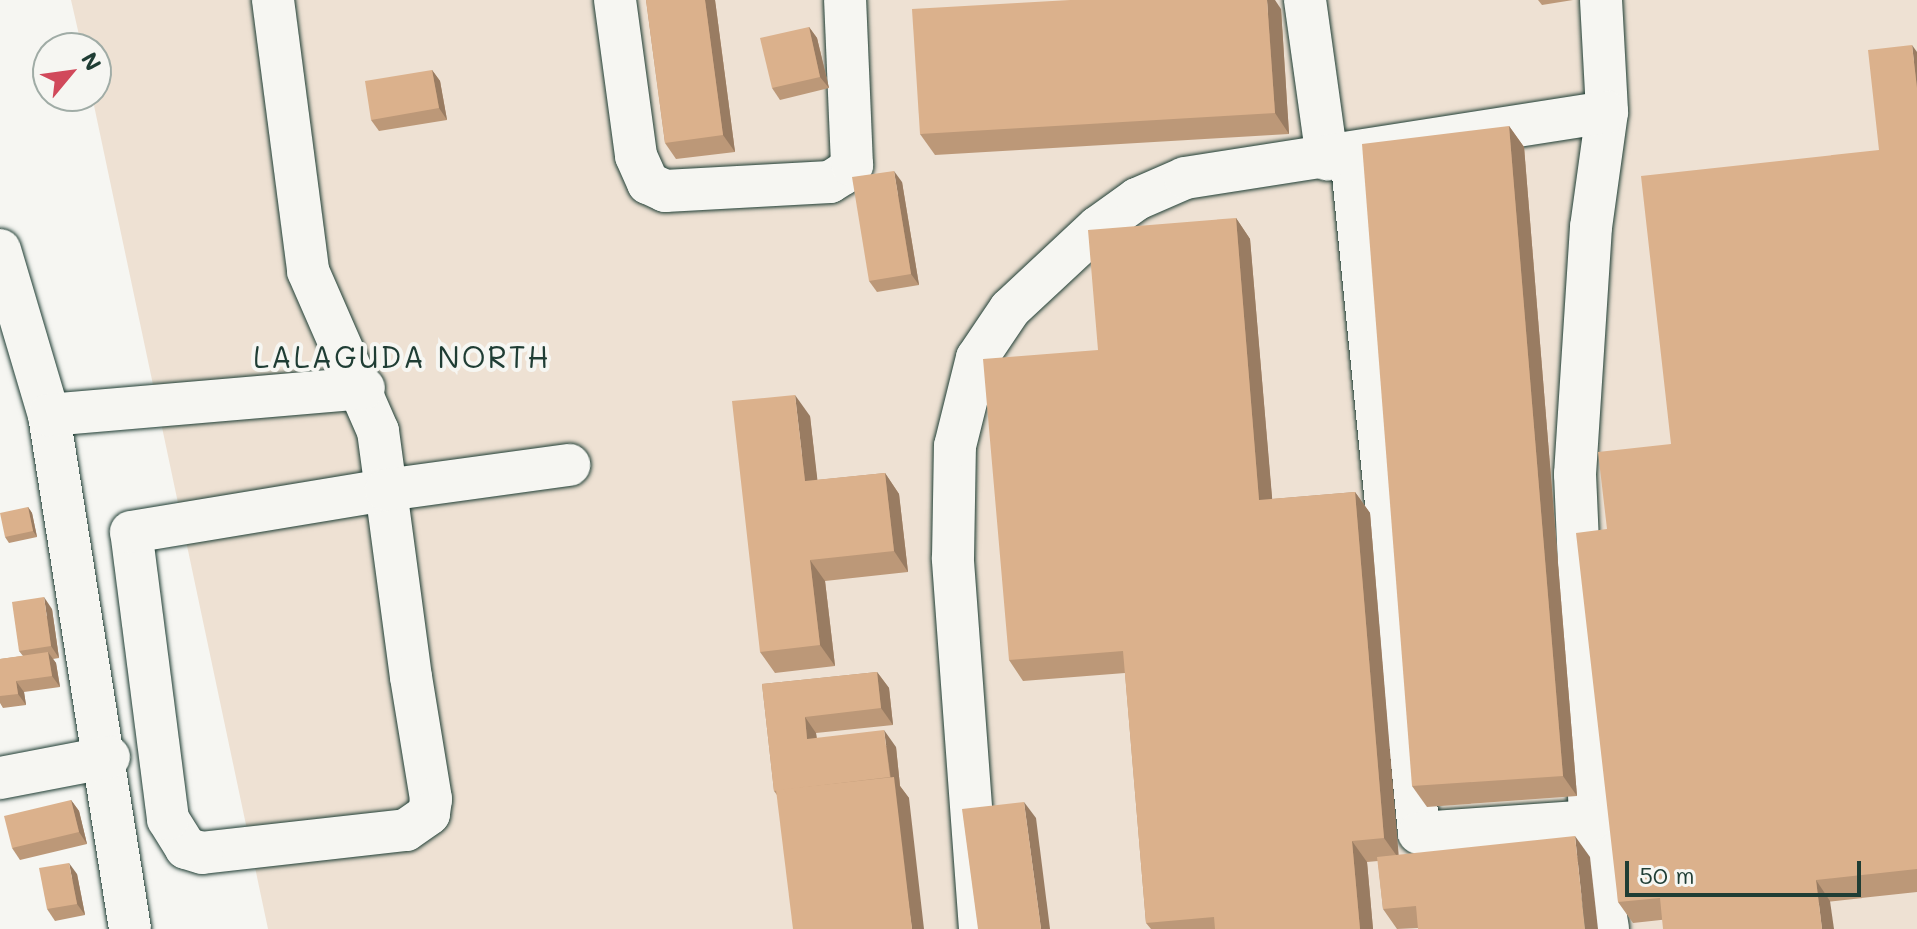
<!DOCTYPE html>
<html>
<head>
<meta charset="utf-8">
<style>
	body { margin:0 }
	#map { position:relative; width:1917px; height:929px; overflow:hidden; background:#f6f6f2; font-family:Mali,sans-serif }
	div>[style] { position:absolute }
	.built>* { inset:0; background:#eee1d3 }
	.roads { filter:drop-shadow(0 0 2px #1f3d34) drop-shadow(0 0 2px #1f3d34) }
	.minor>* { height:42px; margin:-21px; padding:0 21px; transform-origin:21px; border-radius:21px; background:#f6f6f2 }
	.wall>* { inset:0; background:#bc9878 }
	.shaded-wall>* { inset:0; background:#997c62 }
	.building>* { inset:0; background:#dbb18c }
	span { translate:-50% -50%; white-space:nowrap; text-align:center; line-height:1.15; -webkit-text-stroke:8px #f6f6f2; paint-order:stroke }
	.neighbourhood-label { font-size:30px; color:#1f3d34; letter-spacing:2px }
	.north { position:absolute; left:32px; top:32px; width:80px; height:80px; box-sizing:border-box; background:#f6f6f2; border:2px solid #a0aca6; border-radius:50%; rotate:61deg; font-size:22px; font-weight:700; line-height:32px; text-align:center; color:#1f3d34 }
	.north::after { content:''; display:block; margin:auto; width:28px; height:36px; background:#d1495b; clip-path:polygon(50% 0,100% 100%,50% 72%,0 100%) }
	.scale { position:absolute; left:1625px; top:861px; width:236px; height:36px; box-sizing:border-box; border:4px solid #1f3d34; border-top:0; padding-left:10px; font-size:24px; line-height:28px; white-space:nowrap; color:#1f3d34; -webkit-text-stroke:6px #f6f6f2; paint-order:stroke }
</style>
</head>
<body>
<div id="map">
	<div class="built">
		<div style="clip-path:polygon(71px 0,1917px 0,1917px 929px,268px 929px,92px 96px,96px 48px,82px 48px)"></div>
	</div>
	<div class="roads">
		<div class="minor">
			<div style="left:273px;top:0;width:273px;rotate:82.6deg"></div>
			<div style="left:308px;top:271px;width:175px;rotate:66.4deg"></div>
			<div style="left:378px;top:431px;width:60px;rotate:82.3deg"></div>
			<div style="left:386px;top:490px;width:189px;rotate:82.4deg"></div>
			<div style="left:411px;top:677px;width:124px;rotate:80.7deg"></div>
			<div style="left:431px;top:799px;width:15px;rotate:98deg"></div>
			<div style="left:429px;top:814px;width:28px;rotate:145deg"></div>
			<div style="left:406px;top:830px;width:205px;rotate:173.6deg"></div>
			<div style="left:202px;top:853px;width:17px;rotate:-163deg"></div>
			<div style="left:186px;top:848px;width:34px;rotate:-122deg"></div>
			<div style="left:168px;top:819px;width:289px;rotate:-97.3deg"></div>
			<div style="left:131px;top:532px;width:258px;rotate:-9.4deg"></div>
			<div style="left:386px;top:490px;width:185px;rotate:-7.8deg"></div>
			<div style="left:615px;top:0;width:157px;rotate:82.3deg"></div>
			<div style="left:636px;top:156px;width:30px;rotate:66deg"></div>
			<div style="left:648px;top:183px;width:19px;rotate:25deg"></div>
			<div style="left:665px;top:191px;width:165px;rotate:-3.1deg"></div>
			<div style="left:830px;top:182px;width:15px;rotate:-32deg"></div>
			<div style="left:843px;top:174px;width:13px;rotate:-45deg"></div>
			<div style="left:852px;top:165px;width:165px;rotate:-92.4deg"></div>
			<div style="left:1305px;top:0;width:161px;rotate:82.1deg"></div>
			<div style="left:1601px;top:0;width:112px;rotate:86.9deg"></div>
			<div style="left:1607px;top:112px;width:116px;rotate:97.9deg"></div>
			<div style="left:1591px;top:227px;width:248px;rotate:93.7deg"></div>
			<div style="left:1575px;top:474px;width:347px;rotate:87.5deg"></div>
			<div style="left:1590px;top:821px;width:109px;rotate:80.5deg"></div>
			<div style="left:1351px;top:155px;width:681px;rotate:84.27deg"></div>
			<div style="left:1419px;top:833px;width:171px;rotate:-4deg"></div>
			<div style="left:0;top:250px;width:172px;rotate:73.5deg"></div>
			<div style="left:49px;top:415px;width:520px;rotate:81.04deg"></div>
			<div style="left:49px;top:415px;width:316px;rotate:-4.9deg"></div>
			<div style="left:0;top:778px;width:111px;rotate:-10.9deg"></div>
			<div style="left:980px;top:929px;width:372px;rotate:-94.2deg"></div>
			<div style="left:953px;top:558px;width:112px;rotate:-89deg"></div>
			<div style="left:955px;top:446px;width:91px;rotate:-76deg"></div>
			<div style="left:977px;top:358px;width:59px;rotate:-56deg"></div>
			<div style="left:1010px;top:309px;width:120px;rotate:-43deg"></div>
			<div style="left:1098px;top:227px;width:48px;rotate:-35.7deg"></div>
			<div style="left:1137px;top:199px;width:52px;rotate:-23.6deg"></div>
			<div style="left:1185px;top:178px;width:427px;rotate:-8.9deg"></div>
		</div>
	</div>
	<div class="wall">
		<div style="clip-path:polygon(646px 0,715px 0,735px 152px,676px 159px,665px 143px)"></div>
		<div style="clip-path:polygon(1538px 0,1573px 0,1542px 5px)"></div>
		<div style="clip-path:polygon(1281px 9px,1289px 134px,935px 155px,920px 134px)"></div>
		<div style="clip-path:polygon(809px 27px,817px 38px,829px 88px,780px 100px,772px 88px)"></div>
		<div style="clip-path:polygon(1917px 52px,1917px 892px,1633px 923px,1618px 902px,1607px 529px,1671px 444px,1879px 150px)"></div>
		<div style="clip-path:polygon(432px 70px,440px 81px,447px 120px,379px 131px,371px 120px)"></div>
		<div style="clip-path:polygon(1509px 126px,1524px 147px,1577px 796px,1427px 807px,1412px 786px)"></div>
		<div style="clip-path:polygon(902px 182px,919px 285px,877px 292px,869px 281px)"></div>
		<div style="clip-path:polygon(1236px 218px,1250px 239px,1272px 499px,1355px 492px,1370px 513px,1398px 855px,1590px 857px,1418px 928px,1397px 929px,1383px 909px,1378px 861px,1367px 862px,1373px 929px,1151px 929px,1146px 923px,1125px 673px,1023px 681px,1009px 660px)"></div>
		<div style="clip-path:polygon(810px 416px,817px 480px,885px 473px,899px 494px,908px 572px,825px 581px,835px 666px,775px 673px,760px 652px)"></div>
		<div style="clip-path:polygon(28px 507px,32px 513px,37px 537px,9px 543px,5px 537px)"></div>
		<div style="clip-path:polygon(52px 609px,59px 658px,53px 659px,56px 663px,60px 687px,24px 692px,26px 705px,3px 708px,0 703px,0 659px,23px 656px,19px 651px)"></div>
		<div style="clip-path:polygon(877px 672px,889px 688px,893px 725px,816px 733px,817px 738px,896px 747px,900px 786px,909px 798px,777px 795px,774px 791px,762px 684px)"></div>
		<div style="clip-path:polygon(71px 800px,79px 811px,87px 844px,20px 860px,12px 848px)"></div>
		<div style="clip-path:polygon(77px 874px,85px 915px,55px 921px,47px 909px)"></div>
	</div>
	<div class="shaded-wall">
		<div style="clip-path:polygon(705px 0,715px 0,735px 152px,723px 135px)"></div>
		<div style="clip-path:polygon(1267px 0,1275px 0,1281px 9px,1289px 134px,1275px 113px)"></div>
		<div style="clip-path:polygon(809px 27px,817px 38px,829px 88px,820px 77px)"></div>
		<div style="clip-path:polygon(1912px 45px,1917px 52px,1917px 88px)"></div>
		<div style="clip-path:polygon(432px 70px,440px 81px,447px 120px,439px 108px)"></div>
		<div style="clip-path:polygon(1509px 126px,1524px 147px,1577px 796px,1563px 776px)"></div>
		<div style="clip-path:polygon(894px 171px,902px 182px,919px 285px,911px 274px)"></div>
		<div style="clip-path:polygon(1236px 218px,1250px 239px,1274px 520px,1259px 500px)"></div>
		<div style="clip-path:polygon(795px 395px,810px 416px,820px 502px,805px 481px)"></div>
		<div style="clip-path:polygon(885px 473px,899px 494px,908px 572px,894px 551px)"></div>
		<div style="clip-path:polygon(1355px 492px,1370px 513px,1399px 859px,1384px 838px)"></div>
		<div style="clip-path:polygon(28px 507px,32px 513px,37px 537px,33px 531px)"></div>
		<div style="clip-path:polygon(810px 560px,825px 581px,835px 666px,820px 645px)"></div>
		<div style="clip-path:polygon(44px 597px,52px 609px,59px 658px,51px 646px)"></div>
		<div style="clip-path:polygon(48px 652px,56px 663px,60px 687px,52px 676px)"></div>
		<div style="clip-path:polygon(877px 672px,889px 688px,893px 725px,881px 708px)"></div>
		<div style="clip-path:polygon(16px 681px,24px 692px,26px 705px,18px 694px)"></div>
		<div style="clip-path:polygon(805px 717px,816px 733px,818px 756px,807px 739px)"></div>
		<div style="clip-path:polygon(884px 730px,896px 747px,900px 786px,909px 798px,924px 929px,912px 929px)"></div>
		<div style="clip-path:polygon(71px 800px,79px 811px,87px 844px,79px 832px)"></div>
		<div style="clip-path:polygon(1024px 802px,1036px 818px,1050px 929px,1041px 929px)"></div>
		<div style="clip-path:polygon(1575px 836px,1590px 857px,1598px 929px,1585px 929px)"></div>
		<div style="clip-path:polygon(1352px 841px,1367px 862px,1373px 929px,1360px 929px)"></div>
		<div style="clip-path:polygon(69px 863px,77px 874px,85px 915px,77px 904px)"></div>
		<div style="clip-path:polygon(1816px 880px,1830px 901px,1834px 929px,1822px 929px)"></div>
	</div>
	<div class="building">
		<div style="clip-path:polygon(646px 0,705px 0,723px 135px,665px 143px)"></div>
		<div style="clip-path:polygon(1070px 0,1267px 0,1275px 113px,920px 134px,912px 9px)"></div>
		<div style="clip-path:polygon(809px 27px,820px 77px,772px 88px,760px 38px)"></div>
		<div style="clip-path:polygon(1912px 45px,1917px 88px,1917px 869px,1816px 880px,1822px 929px,1663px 929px,1660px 898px,1618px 902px,1576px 533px,1607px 529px,1598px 452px,1671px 444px,1641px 176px,1879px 150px,1868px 50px)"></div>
		<div style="clip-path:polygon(432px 70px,439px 108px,371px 120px,365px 81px)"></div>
		<div style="clip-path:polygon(1509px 126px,1563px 776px,1412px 786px,1362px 144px)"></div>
		<div style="clip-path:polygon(894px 171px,911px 274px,869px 281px,852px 177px)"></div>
		<div style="clip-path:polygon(1236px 218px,1259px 500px,1355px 492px,1384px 838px,1352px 841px,1360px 929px,1215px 929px,1214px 917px,1146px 923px,1123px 651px,1009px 660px,983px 359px,1098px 350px,1088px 230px)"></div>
		<div style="clip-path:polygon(795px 395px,805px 481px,885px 473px,894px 551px,810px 560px,820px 645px,760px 652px,732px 401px)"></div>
		<div style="clip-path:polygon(28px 507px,33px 531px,5px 537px,0 513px)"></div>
		<div style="clip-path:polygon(44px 597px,51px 646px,19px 651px,12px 602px)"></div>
		<div style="clip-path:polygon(48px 652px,52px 676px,16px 681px,18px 694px,0 696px,0 659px)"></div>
		<div style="clip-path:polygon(877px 672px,881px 708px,805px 717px,807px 739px,884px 730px,890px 777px,774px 791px,762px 684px)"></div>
		<div style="clip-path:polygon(894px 777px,912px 929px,793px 929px,776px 790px)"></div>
		<div style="clip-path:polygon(71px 800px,79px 832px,12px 848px,4px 816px)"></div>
		<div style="clip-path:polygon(1024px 802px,1041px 929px,978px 929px,962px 809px)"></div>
		<div style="clip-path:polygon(1575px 836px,1585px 929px,1418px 929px,1416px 906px,1383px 909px,1377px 857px)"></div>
		<div style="clip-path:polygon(69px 863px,77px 904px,47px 909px,39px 868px)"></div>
	</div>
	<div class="neighbourhood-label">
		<span style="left:402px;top:356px">LALAGUDA NORTH</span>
	</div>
	<div class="north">N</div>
	<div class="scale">50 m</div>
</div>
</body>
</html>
